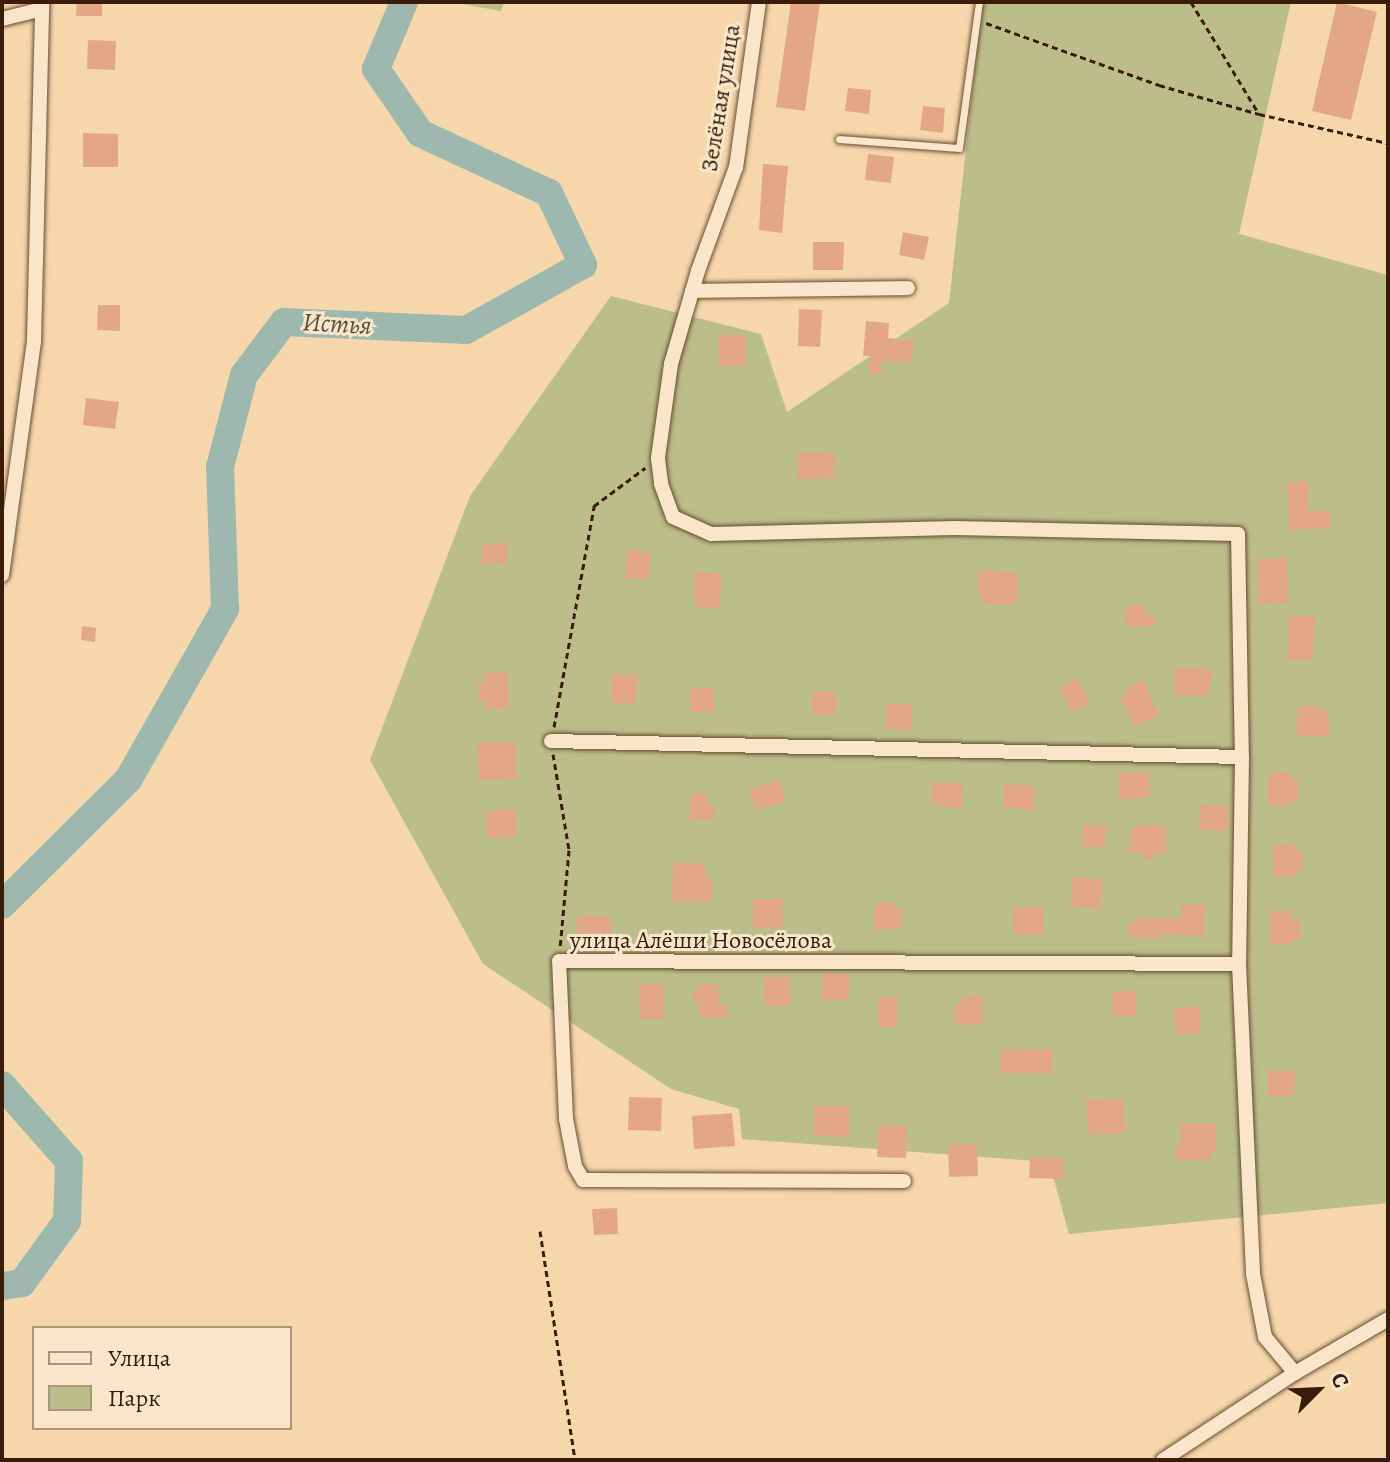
<!DOCTYPE html>
<html>
<head>
<meta charset="utf-8">
<style>
	body { margin:0 }
	#map { position:relative; width:1390px; height:1462px; overflow:hidden; background:#f6d7ac; font-family:Alegreya,serif }
	div>[style] { position:absolute }
	.green>* { inset:0; background:#bbbe8a }
	.river>* { height:28px; margin:-14px; padding:0 14px; transform-origin:14px; border-radius:14px; background:#9db9ae }
	.building>* { inset:0; background:#e2a787 }
	.path>* { height:3px; margin-top:-1.5px; transform-origin:0; background:repeating-linear-gradient(90deg,#391d08 0 6px,transparent 0 10px) }
	.roads { filter:drop-shadow(0 0 2px #684c31) drop-shadow(0 0 2px #684c31) }
	.lane>* { height:7px; margin:-3.5px; padding:0 3.5px; transform-origin:3.5px; border-radius:3.5px; background:#f9e5c9 }
	.street>* { height:14px; margin:-7px; padding:0 7px; transform-origin:7px; border-radius:7px; background:#f9e5c9 }
	span { translate:-50% -50%; white-space:nowrap; text-align:center; line-height:1.15; -webkit-text-stroke:6px #f9e5c9; paint-order:stroke }
	.street-label { font-size:24px; color:#391d08 }
	.water-label { font-size:26px; color:#574c3a; font-style:italic }
	.frame { position:absolute; inset:0; border:4px solid #391d08; pointer-events:none }
	.legend { position:absolute; left:32px; top:1326px; width:260px; height:104px; box-sizing:border-box; background:#f9e5c9; border:2px solid #ac957c; margin:0; padding:10px 14px; list-style:none; font-size:24px; color:#391d08 }
	.legend li { display:flex; align-items:center; gap:16px; height:40px }
	.legend b { width:40px; border:2px solid #ac957c }
	.north { position:absolute; left:1278px; top:1350px; width:80px; height:80px; -webkit-text-stroke:6px #f9e5c9; paint-order:stroke; rotate:66deg; font-size:22px; font-weight:700; line-height:32px; text-align:center; color:#391d08 }
	.north::after { content:''; display:block; margin:auto; width:28px; height:36px; background:#391d08; clip-path:polygon(50% 0,100% 100%,50% 72%,0 100%) }
</style>
</head>
<body>
<div id="map">
	<div class="green">
		<div style="clip-path:polygon(451px 2px,504px 2px,501px 11px)"></div>
		<div style="clip-path:polygon(1291px 2px,1239px 234px,1388px 275px,1388px 1203px,1069px 1234px,1049px 1162px,742px 1139px,739px 1109px,671px 1089px,483px 964px,370px 760px,470px 496px,611px 296px,761px 334px,787px 412px,949px 303px,982px 3px)"></div>
	</div>
	<div class="river">
		<div style="left:2px;top:905px;width:177px;rotate:-44.8deg"></div>
		<div style="left:128px;top:780px;width:197px;rotate:-60.4deg"></div>
		<div style="left:225px;top:609px;width:142px;rotate:-92deg"></div>
		<div style="left:220px;top:467px;width:95px;rotate:-75.4deg"></div>
		<div style="left:244px;top:375px;width:66px;rotate:-53deg"></div>
		<div style="left:284px;top:322px;width:182px;rotate:2.5deg"></div>
		<div style="left:466px;top:330px;width:134px;rotate:-29.1deg"></div>
		<div style="left:583px;top:265px;width:80px;rotate:-115.3deg"></div>
		<div style="left:549px;top:193px;width:142px;rotate:-155.1deg"></div>
		<div style="left:420px;top:133px;width:78px;rotate:-124.5deg"></div>
		<div style="left:376px;top:69px;width:73px;rotate:-67.3deg"></div>
		<div style="left:2px;top:1085px;width:101px;rotate:48.6deg"></div>
		<div style="left:69px;top:1161px;width:60px;rotate:91.9deg"></div>
		<div style="left:67px;top:1221px;width:77px;rotate:126deg"></div>
		<div style="left:22px;top:1283px;width:20px;rotate:171deg"></div>
	</div>
	<div class="building">
		<div style="clip-path:polygon(77px 2px,102px 2px,102px 16px,76px 16px)"></div>
		<div style="clip-path:polygon(791px 2px,820px 2px,805px 111px,776px 107px)"></div>
		<div style="clip-path:polygon(1337px 2px,1377px 12px,1351px 120px,1312px 111px)"></div>
		<div style="clip-path:polygon(88px 40px,116px 41px,115px 70px,87px 69px)"></div>
		<div style="clip-path:polygon(848px 88px,871px 90px,869px 114px,845px 111px)"></div>
		<div style="clip-path:polygon(923px 106px,945px 108px,943px 133px,920px 130px)"></div>
		<div style="clip-path:polygon(83px 133px,118px 134px,118px 167px,83px 167px)"></div>
		<div style="clip-path:polygon(868px 154px,894px 157px,891px 183px,865px 180px)"></div>
		<div style="clip-path:polygon(763px 164px,788px 166px,782px 233px,759px 230px)"></div>
		<div style="clip-path:polygon(903px 232px,929px 237px,924px 260px,899px 255px)"></div>
		<div style="clip-path:polygon(813px 242px,844px 242px,843px 270px,813px 270px)"></div>
		<div style="clip-path:polygon(98px 305px,120px 305px,120px 331px,97px 330px)"></div>
		<div style="clip-path:polygon(799px 309px,822px 310px,820px 347px,798px 346px)"></div>
		<div style="clip-path:polygon(866px 321px,889px 323px,888px 338px,914px 340px,912px 363px,882px 361px,881px 374px,869px 374px,870px 356px,863px 356px)"></div>
		<div style="clip-path:polygon(718px 335px,745px 335px,745px 366px,719px 365px)"></div>
		<div style="clip-path:polygon(86px 398px,119px 402px,115px 429px,83px 425px)"></div>
		<div style="clip-path:polygon(798px 452px,835px 453px,834px 478px,797px 480px)"></div>
		<div style="clip-path:polygon(1308px 481px,1309px 511px,1330px 510px,1330px 528px,1289px 530px,1287px 482px)"></div>
		<div style="clip-path:polygon(507px 543px,508px 564px,482px 565px,482px 544px)"></div>
		<div style="clip-path:polygon(627px 550px,650px 551px,649px 579px,625px 578px)"></div>
		<div style="clip-path:polygon(1287px 558px,1288px 603px,1258px 604px,1257px 559px)"></div>
		<div style="clip-path:polygon(978px 570px,1018px 573px,1018px 599px,1008px 606px,985px 604px,978px 593px)"></div>
		<div style="clip-path:polygon(695px 572px,721px 573px,720px 608px,695px 607px)"></div>
		<div style="clip-path:polygon(1126px 605px,1146px 606px,1145px 614px,1155px 615px,1154px 627px,1125px 626px)"></div>
		<div style="clip-path:polygon(1288px 616px,1315px 616px,1313px 660px,1288px 660px)"></div>
		<div style="clip-path:polygon(82px 626px,96px 628px,95px 642px,81px 640px)"></div>
		<div style="clip-path:polygon(1175px 668px,1213px 669px,1208px 696px,1174px 695px)"></div>
		<div style="clip-path:polygon(508px 672px,509px 708px,485px 709px,485px 701px,479px 701px,478px 684px,484px 684px,483px 673px)"></div>
		<div style="clip-path:polygon(612px 674px,637px 675px,635px 704px,611px 703px)"></div>
		<div style="clip-path:polygon(1077px 678px,1090px 703px,1071px 712px,1059px 688px)"></div>
		<div style="clip-path:polygon(1143px 680px,1160px 716px,1134px 727px,1120px 697px,1128px 694px,1126px 688px)"></div>
		<div style="clip-path:polygon(690px 688px,714px 688px,714px 712px,690px 712px)"></div>
		<div style="clip-path:polygon(812px 691px,836px 691px,836px 715px,812px 715px)"></div>
		<div style="clip-path:polygon(887px 703px,913px 705px,911px 731px,885px 729px)"></div>
		<div style="clip-path:polygon(1298px 706px,1319px 706px,1319px 711px,1328px 711px,1329px 736px,1297px 736px)"></div>
		<div style="clip-path:polygon(515px 742px,517px 779px,478px 780px,477px 743px)"></div>
		<div style="clip-path:polygon(1290px 772px,1290px 779px,1298px 779px,1298px 801px,1290px 801px,1290px 805px,1268px 806px,1268px 773px)"></div>
		<div style="clip-path:polygon(1119px 773px,1150px 773px,1149px 797px,1119px 800px)"></div>
		<div style="clip-path:polygon(780px 780px,786px 802px,755px 810px,750px 788px)"></div>
		<div style="clip-path:polygon(932px 782px,963px 783px,962px 809px,931px 804px)"></div>
		<div style="clip-path:polygon(1004px 784px,1035px 785px,1034px 811px,1003px 806px)"></div>
		<div style="clip-path:polygon(690px 793px,708px 793px,708px 806px,715px 806px,715px 820px,690px 820px)"></div>
		<div style="clip-path:polygon(1200px 804px,1228px 806px,1227px 831px,1199px 829px)"></div>
		<div style="clip-path:polygon(516px 809px,517px 837px,487px 838px,486px 811px)"></div>
		<div style="clip-path:polygon(1144px 824px,1167px 827px,1166px 853px,1153px 853px,1153px 860px,1143px 859px,1143px 853px,1130px 853px,1131px 827px)"></div>
		<div style="clip-path:polygon(1082px 825px,1106px 825px,1105px 847px,1082px 847px)"></div>
		<div style="clip-path:polygon(1273px 844px,1295px 844px,1295px 850px,1303px 850px,1303px 872px,1295px 872px,1295px 877px,1273px 877px)"></div>
		<div style="clip-path:polygon(674px 862px,704px 864px,707px 879px,712px 879px,712px 901px,671px 902px)"></div>
		<div style="clip-path:polygon(1073px 877px,1103px 879px,1100px 909px,1071px 907px)"></div>
		<div style="clip-path:polygon(753px 899px,783px 899px,783px 928px,753px 928px)"></div>
		<div style="clip-path:polygon(874px 903px,895px 903px,895px 909px,902px 909px,902px 928px,874px 930px)"></div>
		<div style="clip-path:polygon(1181px 904px,1205px 905px,1204px 936px,1158px 934px,1158px 940px,1128px 936px,1129px 922px,1135px 922px,1135px 918px,1180px 919px)"></div>
		<div style="clip-path:polygon(1043px 906px,1044px 934px,1014px 935px,1012px 908px)"></div>
		<div style="clip-path:polygon(1270px 911px,1291px 911px,1291px 918px,1300px 918px,1300px 940px,1292px 940px,1292px 944px,1270px 945px)"></div>
		<div style="clip-path:polygon(577px 916px,611px 916px,610px 944px,576px 944px)"></div>
		<div style="clip-path:polygon(822px 973px,850px 974px,848px 1001px,821px 999px)"></div>
		<div style="clip-path:polygon(764px 977px,790px 977px,790px 1006px,764px 1005px)"></div>
		<div style="clip-path:polygon(639px 984px,663px 984px,664px 1019px,640px 1020px)"></div>
		<div style="clip-path:polygon(699px 984px,719px 984px,719px 1005px,727px 1006px,727px 1018px,698px 1017px,699px 1003px,693px 1002px,693px 990px,699px 990px)"></div>
		<div style="clip-path:polygon(1136px 991px,1136px 1016px,1113px 1016px,1112px 992px)"></div>
		<div style="clip-path:polygon(961px 996px,983px 996px,983px 1025px,954px 1024px,955px 1003px,961px 1003px)"></div>
		<div style="clip-path:polygon(878px 997px,898px 997px,896px 1027px,878px 1027px)"></div>
		<div style="clip-path:polygon(1200px 1007px,1201px 1033px,1175px 1034px,1175px 1008px)"></div>
		<div style="clip-path:polygon(1000px 1049px,1053px 1050px,1052px 1073px,1000px 1073px)"></div>
		<div style="clip-path:polygon(1267px 1070px,1295px 1071px,1294px 1096px,1267px 1096px)"></div>
		<div style="clip-path:polygon(629px 1097px,662px 1098px,661px 1131px,628px 1130px)"></div>
		<div style="clip-path:polygon(1123px 1099px,1125px 1133px,1088px 1135px,1086px 1100px)"></div>
		<div style="clip-path:polygon(814px 1106px,850px 1107px,849px 1137px,813px 1135px)"></div>
		<div style="clip-path:polygon(732px 1113px,735px 1146px,694px 1149px,692px 1116px)"></div>
		<div style="clip-path:polygon(1180px 1123px,1216px 1123px,1216px 1148px,1211px 1154px,1211px 1160px,1176px 1161px,1176px 1146px,1181px 1146px)"></div>
		<div style="clip-path:polygon(878px 1125px,907px 1126px,906px 1158px,877px 1157px)"></div>
		<div style="clip-path:polygon(977px 1144px,978px 1176px,949px 1177px,948px 1145px)"></div>
		<div style="clip-path:polygon(1030px 1157px,1064px 1158px,1063px 1179px,1029px 1178px)"></div>
		<div style="clip-path:polygon(617px 1208px,618px 1234px,594px 1235px,592px 1209px)"></div>
	</div>
	<div class="path">
		<div style="left:1191px;top:2px;width:131px;rotate:58.7deg"></div>
		<div style="left:986px;top:23px;width:184px;rotate:19.7deg"></div>
		<div style="left:1159px;top:85px;width:104px;rotate:16.2deg"></div>
		<div style="left:1259px;top:114px;width:132px;rotate:12.7deg"></div>
		<div style="left:554px;top:727px;width:225px;rotate:-79.7deg"></div>
		<div style="left:594px;top:506px;width:64px;rotate:-36.7deg"></div>
		<div style="left:553px;top:754px;width:97px;rotate:80.5deg"></div>
		<div style="left:569px;top:850px;width:98px;rotate:95.2deg"></div>
		<div style="left:540px;top:1231px;width:232px;rotate:81.3deg"></div>
	</div>
	<div class="roads">
		<div class="lane">
			<div style="left:839px;top:139px;width:120px;rotate:4.3deg"></div>
			<div style="left:959px;top:148px;width:147px;rotate:-82.2deg"></div>
		</div>
		<div class="street">
			<div style="left:759px;top:2px;width:167px;rotate:97.9deg"></div>
			<div style="left:736px;top:167px;width:111px;rotate:110.1deg"></div>
			<div style="left:698px;top:271px;width:97px;rotate:106.2deg"></div>
			<div style="left:671px;top:364px;width:95px;rotate:97.9deg"></div>
			<div style="left:658px;top:458px;width:26px;rotate:83deg"></div>
			<div style="left:661px;top:484px;width:35px;rotate:70deg"></div>
			<div style="left:673px;top:517px;width:42px;rotate:24.1deg"></div>
			<div style="left:711px;top:534px;width:243px;rotate:-1.4deg"></div>
			<div style="left:954px;top:528px;width:284px;rotate:1.2deg"></div>
			<div style="left:1238px;top:534px;width:223px;rotate:89deg"></div>
			<div style="left:1242px;top:757px;width:207px;rotate:90.8deg"></div>
			<div style="left:1239px;top:964px;width:310px;rotate:87.4deg"></div>
			<div style="left:1253px;top:1274px;width:64px;rotate:79.2deg"></div>
			<div style="left:1265px;top:1337px;width:47px;rotate:50.2deg"></div>
			<div style="left:2px;top:19px;width:41px;rotate:-14deg"></div>
			<div style="left:692px;top:291px;width:216px;rotate:-0.8deg"></div>
			<div style="left:2px;top:575px;width:236px;rotate:-82.2deg"></div>
			<div style="left:34px;top:341px;width:339px;rotate:-88.6deg"></div>
			<div style="left:551px;top:741px;width:691px;rotate:1.33deg"></div>
			<div style="left:904px;top:1181px;width:321px;rotate:-179.8deg"></div>
			<div style="left:583px;top:1180px;width:16px;rotate:-120deg"></div>
			<div style="left:575px;top:1166px;width:48px;rotate:-100.8deg"></div>
			<div style="left:566px;top:1119px;width:158px;rotate:-92.5deg"></div>
			<div style="left:559px;top:961px;width:680px;rotate:0.25deg"></div>
			<div style="left:1163px;top:1460px;width:158px;rotate:-33.4deg"></div>
			<div style="left:1295px;top:1373px;width:108px;rotate:-30.1deg"></div>
		</div>
	</div>
	<div class="street-label">
		<span style="left:721px;top:98px;rotate:-81deg">Зелёная улица</span>
		<span style="left:701px;top:941px">улица Алёши Новосёлова</span>
	</div>
	<div class="water-label">
		<span style="left:337px;top:324px;rotate:3deg">Истья</span>
	</div>
	<div class="frame"></div>
	<ul class="legend">
	<li><b style="height:10px;background:#f9e5c9"></b>Улица</li>
	<li><b style="height:22px;background:#bbbe8a"></b>Парк</li>
	</ul>
	<div class="north">С</div>
</div>
</body>
</html>
